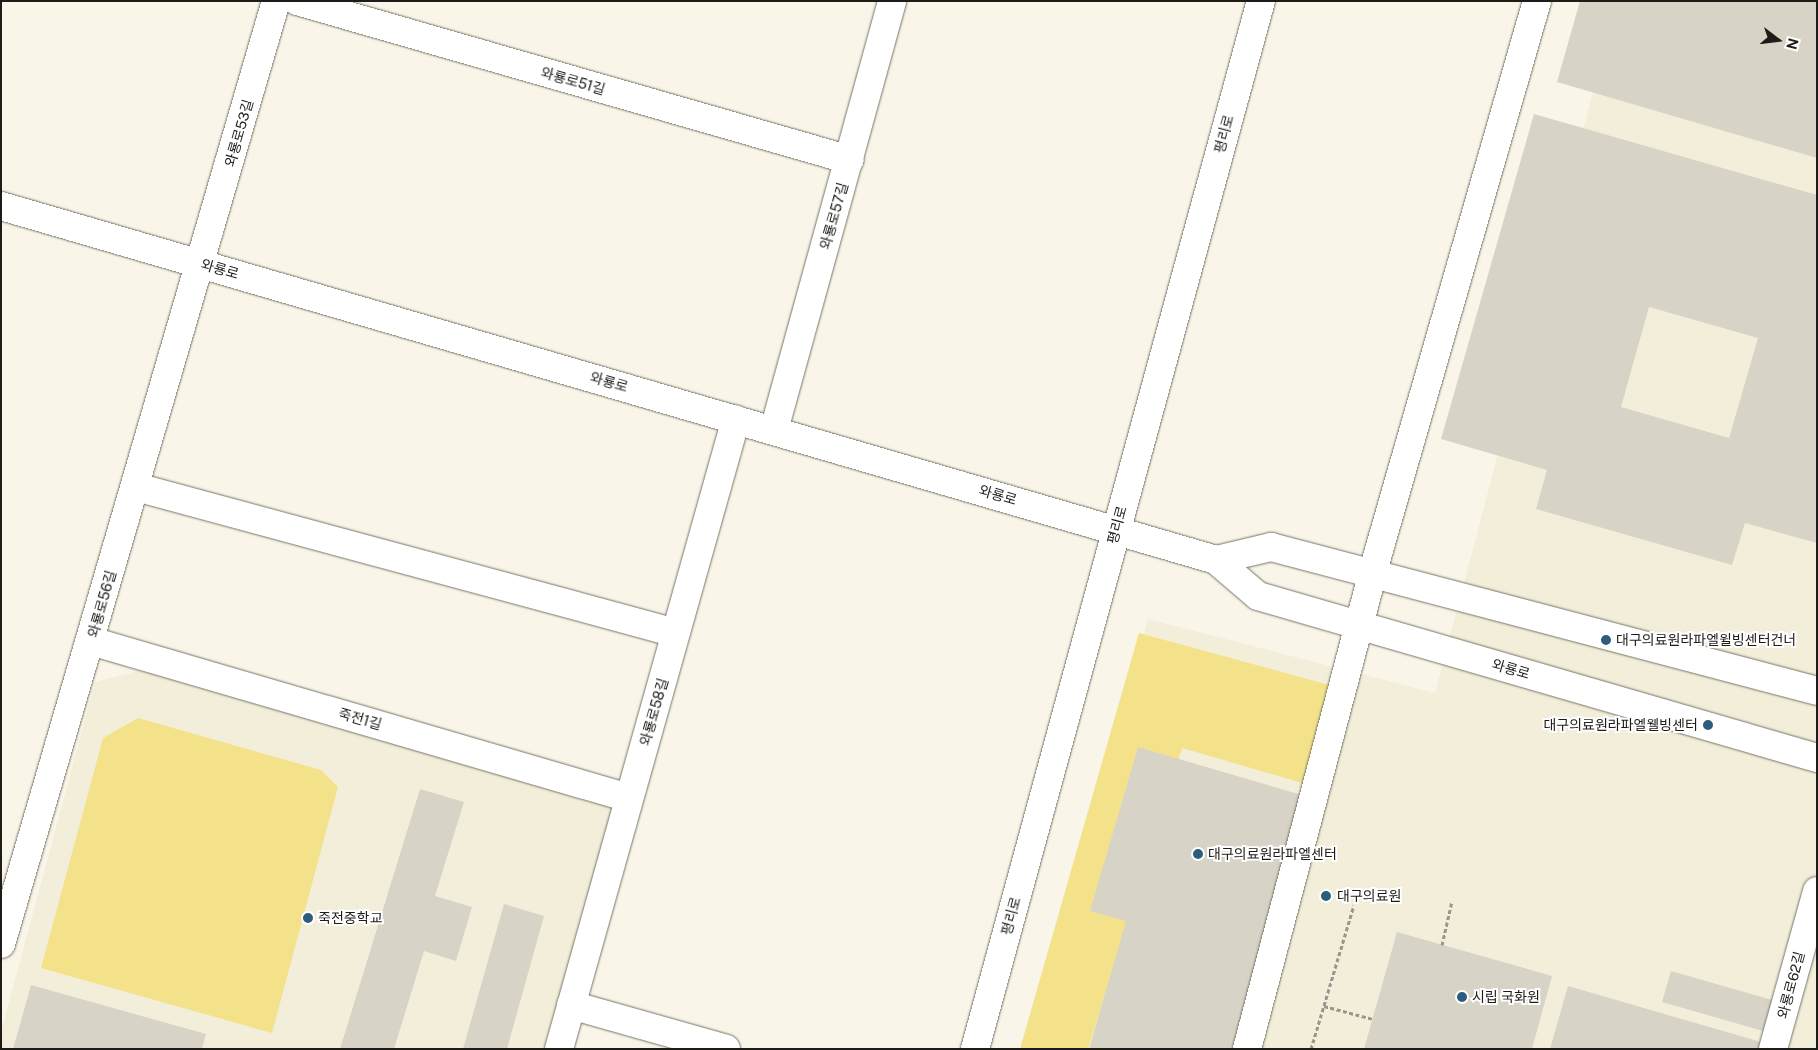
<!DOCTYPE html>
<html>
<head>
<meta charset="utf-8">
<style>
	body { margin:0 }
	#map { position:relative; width:1818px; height:1050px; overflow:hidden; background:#f9f6e9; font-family:"Public Sans","Noto Sans KR",sans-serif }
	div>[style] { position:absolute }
	.built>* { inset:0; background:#f2eed9 }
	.green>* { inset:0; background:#f4e28a }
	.building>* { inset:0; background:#d7d4c7 }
	.path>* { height:3px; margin-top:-1.5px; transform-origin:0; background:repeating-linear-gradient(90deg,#98968d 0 4px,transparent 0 6.5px) }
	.roads { filter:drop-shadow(0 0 1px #777468) drop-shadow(0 0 1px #777468) }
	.street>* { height:28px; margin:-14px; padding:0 14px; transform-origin:14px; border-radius:14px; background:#fff }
	.secondary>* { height:28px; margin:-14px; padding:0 14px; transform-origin:14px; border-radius:14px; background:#fff }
	.dots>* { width:14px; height:14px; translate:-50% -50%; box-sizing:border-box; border:2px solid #fff; border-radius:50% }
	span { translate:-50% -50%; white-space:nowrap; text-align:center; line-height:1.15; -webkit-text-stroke:4px #fff; paint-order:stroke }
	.street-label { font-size:14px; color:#1d1c18 }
	.poi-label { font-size:14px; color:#1d1c18 }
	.left { translate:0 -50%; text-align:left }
	.right { translate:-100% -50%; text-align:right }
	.frame { position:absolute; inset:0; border:2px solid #1d1c18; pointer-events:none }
	.north { position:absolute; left:1753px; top:15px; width:50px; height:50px; -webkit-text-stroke:4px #fff; paint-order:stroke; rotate:105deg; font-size:14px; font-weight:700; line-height:20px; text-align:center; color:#1d1c18 }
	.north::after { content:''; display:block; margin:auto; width:18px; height:22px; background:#1d1c18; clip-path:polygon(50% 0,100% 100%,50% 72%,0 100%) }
</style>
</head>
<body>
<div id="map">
	<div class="built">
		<div style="clip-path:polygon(1617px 1px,1817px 1px,1817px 1049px,1022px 1049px,1148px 619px,1435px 693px)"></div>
		<div style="clip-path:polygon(149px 668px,615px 804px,549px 1049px,1px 1049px,1px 1032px,95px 682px)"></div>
	</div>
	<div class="green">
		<div style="clip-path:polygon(1139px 633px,1333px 686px,1306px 784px,1182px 748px,1088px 1049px,1020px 1049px)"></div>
		<div style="clip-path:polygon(138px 718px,321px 770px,338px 787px,272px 1033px,41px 968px,103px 738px)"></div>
	</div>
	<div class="building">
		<div style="clip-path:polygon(1580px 1px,1817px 1px,1817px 158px,1557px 82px)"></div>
		<div style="clip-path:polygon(evenodd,1534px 114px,1817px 195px,1817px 543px,1745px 523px,1732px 565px,1536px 509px,1547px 470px,1441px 439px,1534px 114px,1649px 307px,1758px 338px,1729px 438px,1621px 407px,1649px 307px)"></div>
		<div style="clip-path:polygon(1138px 747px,1305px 796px,1232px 1049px,1089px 1049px,1126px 921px,1090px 911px)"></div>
		<div style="clip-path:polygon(420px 789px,464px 802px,435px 896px,472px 907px,456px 961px,424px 951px,394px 1049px,340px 1049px)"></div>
		<div style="clip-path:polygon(504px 904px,544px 916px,507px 1049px,463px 1049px)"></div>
		<div style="clip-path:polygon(1397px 932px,1552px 976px,1532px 1049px,1364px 1049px)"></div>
		<div style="clip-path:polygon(1671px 971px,1772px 1000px,1763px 1031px,1662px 1002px)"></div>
		<div style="clip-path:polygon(31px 985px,206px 1034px,202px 1049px,13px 1049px)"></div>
		<div style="clip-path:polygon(1568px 986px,1768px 1044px,1766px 1049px,1550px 1049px)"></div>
	</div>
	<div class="path">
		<div style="left:1442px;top:945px;width:45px;rotate:-77.2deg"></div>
		<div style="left:1324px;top:1006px;width:51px;rotate:14.9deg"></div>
		<div style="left:1311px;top:1049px;width:150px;rotate:-73.4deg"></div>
	</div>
	<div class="roads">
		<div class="street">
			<div style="left:297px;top:1px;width:575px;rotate:16.04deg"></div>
			<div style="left:774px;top:430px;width:445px;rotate:-74.6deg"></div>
			<div style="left:136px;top:487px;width:559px;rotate:15.13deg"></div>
			<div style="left:91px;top:641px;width:560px;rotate:16.27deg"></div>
			<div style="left:1px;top:944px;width:982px;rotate:-73.74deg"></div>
			<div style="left:571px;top:1005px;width:161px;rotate:15.8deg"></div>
			<div style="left:559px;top:1049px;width:654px;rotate:-74.31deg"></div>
			<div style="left:1247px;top:1049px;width:494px;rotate:-75.2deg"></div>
			<div style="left:1373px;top:571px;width:593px;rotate:-73.95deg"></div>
			<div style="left:1773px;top:1049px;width:164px;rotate:-74.4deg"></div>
		</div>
		<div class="secondary">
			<div style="left:1px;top:206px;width:1266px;rotate:16.24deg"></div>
			<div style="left:1216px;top:560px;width:55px;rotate:40.6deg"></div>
			<div style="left:1258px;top:596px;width:582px;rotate:16.16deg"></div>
			<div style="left:1216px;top:560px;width:57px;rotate:-13.3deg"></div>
			<div style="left:1271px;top:547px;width:565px;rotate:14.77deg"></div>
			<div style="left:975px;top:1049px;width:1086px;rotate:-74.74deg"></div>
		</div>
	</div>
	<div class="dots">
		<div style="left:1606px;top:640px;background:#2e5c7b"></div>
		<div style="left:1708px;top:725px;background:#2e5c7b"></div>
		<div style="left:1198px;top:854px;background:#2e5c7b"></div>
		<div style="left:1326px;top:896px;background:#2e5c7b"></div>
		<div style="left:308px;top:918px;background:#2e5c7b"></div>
		<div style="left:1462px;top:997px;background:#2e5c7b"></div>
	</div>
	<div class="street-label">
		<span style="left:573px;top:81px;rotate:16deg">와룡로51길</span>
		<span style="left:239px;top:133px;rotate:-74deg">와룡로53길</span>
		<span style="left:1224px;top:134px;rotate:-75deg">평리로</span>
		<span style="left:834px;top:216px;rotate:-74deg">와룡로57길</span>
		<span style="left:220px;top:269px;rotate:16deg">와룡로</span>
		<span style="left:609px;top:382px;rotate:16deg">와룡로</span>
		<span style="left:998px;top:495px;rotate:16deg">와룡로</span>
		<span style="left:1117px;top:525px;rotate:-75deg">평리로</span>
		<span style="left:102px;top:604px;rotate:-74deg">와룡로56길</span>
		<span style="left:1511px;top:669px;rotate:16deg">와룡로</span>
		<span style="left:654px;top:712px;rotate:-74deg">와룡로58길</span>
		<span style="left:360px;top:719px;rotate:16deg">죽전1길</span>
		<span style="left:1011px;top:916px;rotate:-75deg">평리로</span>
		<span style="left:1791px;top:985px;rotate:-75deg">와룡로62길</span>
	</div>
	<div class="poi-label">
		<span class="left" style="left:1616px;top:640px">대구의료원라파엘윌빙센터건너</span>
		<span class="right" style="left:1698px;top:725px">대구의료원라파엘웰빙센터</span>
		<span class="left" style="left:1208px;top:854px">대구의료원라파엘센터</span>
		<span class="left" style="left:1337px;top:896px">대구의료원</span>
		<span class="left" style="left:318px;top:918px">죽전중학교</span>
		<span class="left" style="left:1472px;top:997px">시립 국화원</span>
	</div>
	<div class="frame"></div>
	<div class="north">N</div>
</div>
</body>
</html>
